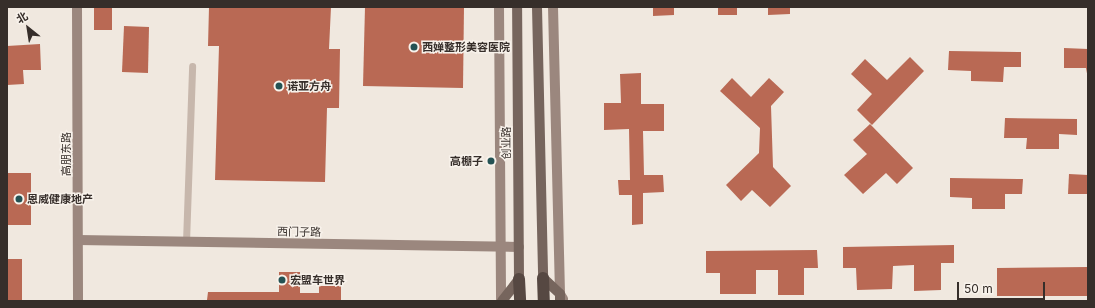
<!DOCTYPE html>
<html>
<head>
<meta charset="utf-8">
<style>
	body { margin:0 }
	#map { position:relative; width:1095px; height:308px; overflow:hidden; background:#f0e8df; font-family:Inter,"Noto Sans SC",sans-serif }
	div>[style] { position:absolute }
	.building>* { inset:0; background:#b96954 }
	.lane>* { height:7px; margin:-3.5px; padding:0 3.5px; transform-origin:3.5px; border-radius:3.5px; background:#c7b7ac }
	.secondary>* { height:10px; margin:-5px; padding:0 5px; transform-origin:5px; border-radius:5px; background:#9b877e }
	.primary>* { height:10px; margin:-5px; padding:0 5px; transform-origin:5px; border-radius:5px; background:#76655d }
	.highway>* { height:12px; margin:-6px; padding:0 6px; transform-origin:6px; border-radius:6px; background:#564842 }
	.dots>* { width:11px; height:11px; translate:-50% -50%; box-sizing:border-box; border:2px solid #f8f2eb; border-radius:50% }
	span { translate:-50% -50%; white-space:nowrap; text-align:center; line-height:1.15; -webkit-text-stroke:3px #f8f2eb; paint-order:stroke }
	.poi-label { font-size:11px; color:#362e2a; font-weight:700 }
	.left { translate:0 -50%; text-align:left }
	.right { translate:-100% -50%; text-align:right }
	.street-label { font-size:11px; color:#362e2a }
	.frame { position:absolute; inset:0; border:8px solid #362e2a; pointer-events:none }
	.north { position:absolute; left:8px; top:8px; width:40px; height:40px; -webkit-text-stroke:3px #f8f2eb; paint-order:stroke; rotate:330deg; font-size:11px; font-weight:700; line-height:16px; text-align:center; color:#362e2a }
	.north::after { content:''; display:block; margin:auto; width:14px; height:18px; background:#362e2a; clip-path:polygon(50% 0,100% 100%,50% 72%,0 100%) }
	.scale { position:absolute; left:957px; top:282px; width:88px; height:18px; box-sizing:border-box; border:2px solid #362e2a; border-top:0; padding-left:5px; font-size:12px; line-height:14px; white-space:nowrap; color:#362e2a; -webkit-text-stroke:3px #f8f2eb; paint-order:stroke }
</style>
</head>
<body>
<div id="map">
	<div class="building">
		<div style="clip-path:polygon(94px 7px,112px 7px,112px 30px,94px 30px)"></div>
		<div style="clip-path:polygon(209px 7px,331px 7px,329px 49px,340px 49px,339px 108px,327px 108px,325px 182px,215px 180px,219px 46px,208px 46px)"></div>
		<div style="clip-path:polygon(365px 7px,464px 7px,463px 88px,363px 86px)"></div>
		<div style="clip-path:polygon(653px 7px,674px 7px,674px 15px,653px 16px)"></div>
		<div style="clip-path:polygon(718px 7px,737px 7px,737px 15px,718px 15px)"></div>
		<div style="clip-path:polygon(768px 7px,790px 7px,790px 14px,768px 15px)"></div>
		<div style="clip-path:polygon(124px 26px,149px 27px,148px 73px,122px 72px)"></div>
		<div style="clip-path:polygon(40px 44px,41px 70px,23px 70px,24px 84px,7px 85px,7px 46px)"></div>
		<div style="clip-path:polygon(1064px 48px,1088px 49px,1088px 79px,1086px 68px,1064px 68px)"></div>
		<div style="clip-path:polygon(949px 51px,1021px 52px,1021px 67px,1004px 67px,1003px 82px,971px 81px,971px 71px,948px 70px)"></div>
		<div style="clip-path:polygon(910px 57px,924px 71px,872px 125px,857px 110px,872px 94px,851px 74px,865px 59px,887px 80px)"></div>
		<div style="clip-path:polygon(641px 73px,641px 104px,664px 104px,664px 131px,643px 131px,644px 175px,663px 175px,664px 192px,643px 193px,643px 224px,632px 225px,632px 195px,619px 195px,618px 180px,630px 180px,629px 129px,604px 130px,604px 103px,621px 103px,620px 74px)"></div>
		<div style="clip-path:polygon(732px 78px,751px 97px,769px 78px,784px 92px,771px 106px,773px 167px,791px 186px,770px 207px,752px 190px,741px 201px,726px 185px,759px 153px,760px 128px,720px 91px)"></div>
		<div style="clip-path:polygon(1005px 118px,1077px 119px,1077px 135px,1059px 134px,1059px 149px,1026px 149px,1027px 138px,1004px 138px)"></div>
		<div style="clip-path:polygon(870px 124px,913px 168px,897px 184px,886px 173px,863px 194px,844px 175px,867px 154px,853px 140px)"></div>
		<div style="clip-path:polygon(7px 173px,31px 173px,31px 225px,7px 225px)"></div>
		<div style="clip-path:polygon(1069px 174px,1088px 175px,1088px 194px,1068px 194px)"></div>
		<div style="clip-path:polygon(950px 178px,1023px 179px,1022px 194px,1005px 194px,1005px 209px,972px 209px,972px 198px,950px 197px)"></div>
		<div style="clip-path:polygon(954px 245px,954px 263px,941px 263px,941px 290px,914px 291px,914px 265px,893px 266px,892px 289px,857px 290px,856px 268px,843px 268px,843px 247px)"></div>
		<div style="clip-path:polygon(817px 250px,818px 268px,804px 268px,804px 295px,778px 295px,778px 270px,756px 270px,756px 294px,720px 294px,720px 273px,706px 273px,706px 251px)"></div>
		<div style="clip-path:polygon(7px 259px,22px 259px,22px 301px,7px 301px)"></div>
		<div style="clip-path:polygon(1088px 267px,1088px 296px,997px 296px,997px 268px)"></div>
		<div style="clip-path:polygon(279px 272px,300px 272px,300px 293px,319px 293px,319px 286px,341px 286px,341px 301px,207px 300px,208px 292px,279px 292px)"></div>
	</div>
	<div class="lane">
		<div style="left:186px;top:242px;width:176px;rotate:-88deg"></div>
	</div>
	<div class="secondary">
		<div style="left:77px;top:7px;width:294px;rotate:89.8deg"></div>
		<div style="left:499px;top:7px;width:294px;rotate:89.6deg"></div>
		<div style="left:553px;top:7px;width:287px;rotate:88.6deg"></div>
		<div style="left:560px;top:294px;width:6px;rotate:59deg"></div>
		<div style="left:78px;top:240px;width:441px;rotate:0.9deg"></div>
	</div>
	<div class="primary">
		<div style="left:537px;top:7px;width:271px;rotate:88.7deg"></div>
		<div style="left:543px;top:278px;width:23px;rotate:43deg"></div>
		<div style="left:560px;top:294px;width:7px;rotate:90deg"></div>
		<div style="left:502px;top:301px;width:28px;rotate:-52deg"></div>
		<div style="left:519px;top:279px;width:272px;rotate:-90.4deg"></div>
	</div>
	<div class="highway">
		<div style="left:543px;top:278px;width:23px;rotate:88deg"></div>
		<div style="left:519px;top:279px;width:22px;rotate:87deg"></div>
	</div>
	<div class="dots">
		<div style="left:414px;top:47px;background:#245254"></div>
		<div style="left:279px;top:86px;background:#245254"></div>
		<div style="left:491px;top:161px;background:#245254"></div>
		<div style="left:19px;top:199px;background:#245254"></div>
		<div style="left:282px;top:280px;background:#245254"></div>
	</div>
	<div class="poi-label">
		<span class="left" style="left:422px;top:47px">西婵整形美容医院</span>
		<span class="left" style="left:287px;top:86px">诺亚方舟</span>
		<span class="right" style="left:483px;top:161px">高棚子</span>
		<span class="left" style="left:27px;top:199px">恩威健康地产</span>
		<span class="left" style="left:290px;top:280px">宏盟车世界</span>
	</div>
	<div class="street-label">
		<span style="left:506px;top:143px;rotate:-90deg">创业路</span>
		<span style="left:66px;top:154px;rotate:-90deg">高朋东路</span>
		<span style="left:299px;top:232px;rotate:1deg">西门子路</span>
	</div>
	<div class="frame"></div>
	<div class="north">北</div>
	<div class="scale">50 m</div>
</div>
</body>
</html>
